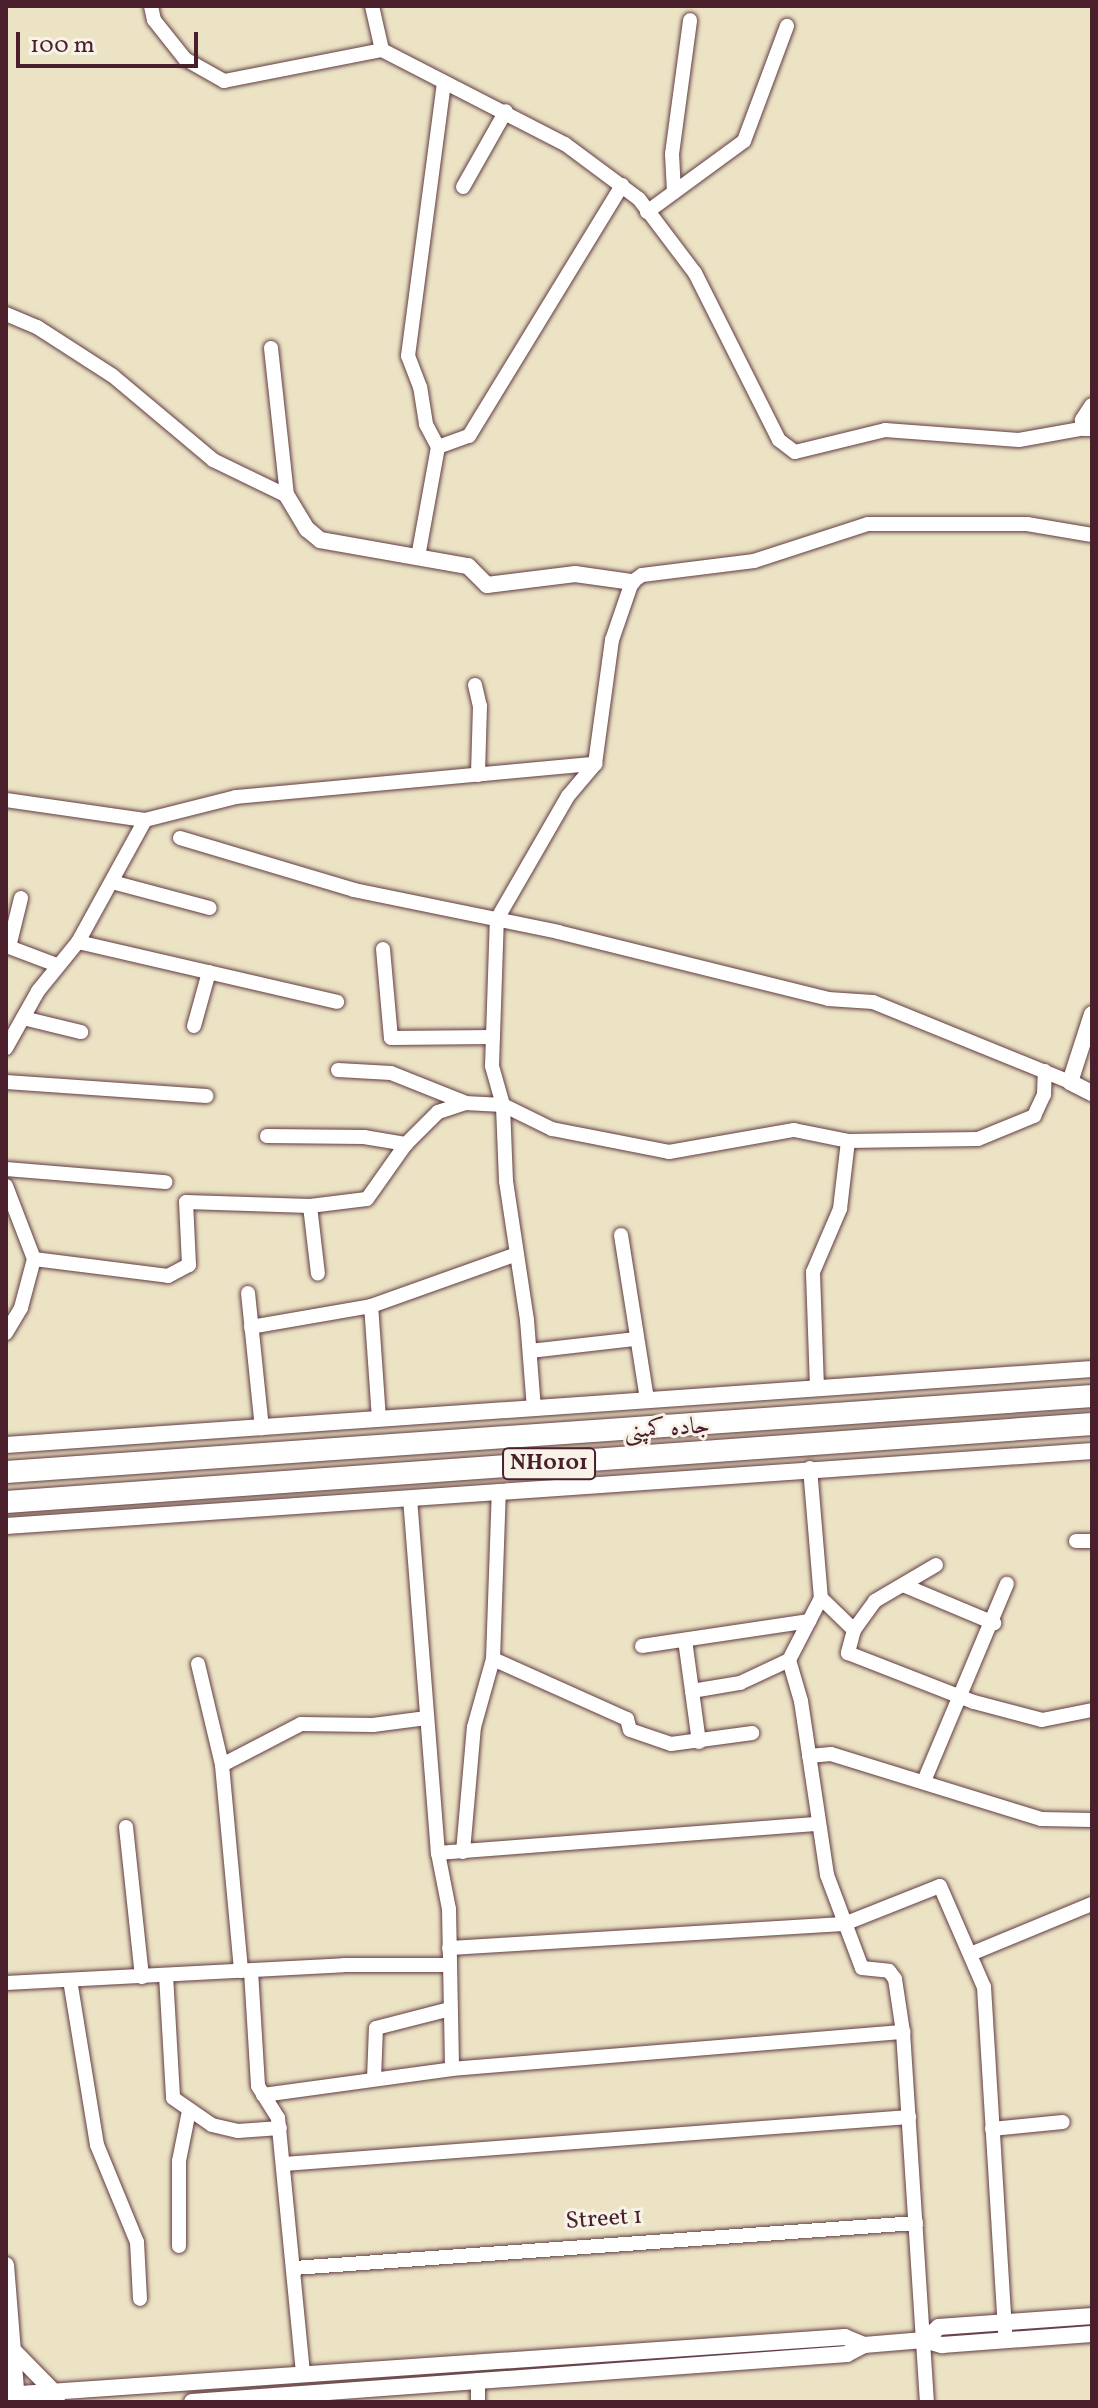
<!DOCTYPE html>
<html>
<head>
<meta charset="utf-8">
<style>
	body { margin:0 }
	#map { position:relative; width:1098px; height:2408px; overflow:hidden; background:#ece3c5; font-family:Vollkorn,Amiri,serif }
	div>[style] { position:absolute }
	.roads { filter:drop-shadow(0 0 2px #623c42) drop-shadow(0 0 2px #623c42) }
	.minor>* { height:14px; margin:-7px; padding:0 7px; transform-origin:7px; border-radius:7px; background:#fff }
	.tertiary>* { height:16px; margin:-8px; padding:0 8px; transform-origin:8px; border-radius:8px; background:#fff }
	.trunk>* { height:22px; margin:-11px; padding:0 11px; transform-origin:11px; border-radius:11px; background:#fff }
	span { translate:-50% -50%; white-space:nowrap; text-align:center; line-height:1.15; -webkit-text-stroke:6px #f7f3e8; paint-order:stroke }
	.shield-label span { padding:2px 6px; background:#f7f3e8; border:2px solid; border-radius:6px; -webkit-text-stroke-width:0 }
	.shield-label { font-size:22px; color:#4a1f2b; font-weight:700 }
	.street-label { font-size:24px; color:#4a1f2b }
	.frame { position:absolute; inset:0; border:8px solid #4a1f2b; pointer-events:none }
	.scale { position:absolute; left:16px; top:32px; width:182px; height:36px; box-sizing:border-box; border:4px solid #4a1f2b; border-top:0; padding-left:10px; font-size:24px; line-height:28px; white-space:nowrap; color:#4a1f2b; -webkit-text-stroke:6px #f7f3e8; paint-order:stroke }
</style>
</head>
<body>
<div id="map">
	<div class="roads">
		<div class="minor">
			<div style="left:151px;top:6px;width:14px;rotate:78deg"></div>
			<div style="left:154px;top:20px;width:50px;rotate:51.5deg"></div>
			<div style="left:185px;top:59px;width:45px;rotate:29.4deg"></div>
			<div style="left:224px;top:81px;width:161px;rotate:-11.1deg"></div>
			<div style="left:382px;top:50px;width:206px;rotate:27.2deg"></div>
			<div style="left:565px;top:144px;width:92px;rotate:36.6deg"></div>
			<div style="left:639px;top:199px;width:93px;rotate:52.9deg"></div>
			<div style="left:695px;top:273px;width:187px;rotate:63.3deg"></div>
			<div style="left:779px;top:440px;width:20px;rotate:37deg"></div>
			<div style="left:795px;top:452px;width:93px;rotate:-13.7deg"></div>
			<div style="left:885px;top:430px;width:134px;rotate:4.3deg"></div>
			<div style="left:1019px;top:440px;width:67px;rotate:-10.3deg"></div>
			<div style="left:372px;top:6px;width:45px;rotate:77.2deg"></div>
			<div style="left:463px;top:187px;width:87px;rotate:-60.5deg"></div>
			<div style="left:674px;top:192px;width:38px;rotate:-93deg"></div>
			<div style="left:672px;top:154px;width:135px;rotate:-82.3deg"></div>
			<div style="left:647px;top:212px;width:120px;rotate:-36.2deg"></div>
			<div style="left:744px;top:141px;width:123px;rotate:-69.5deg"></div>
			<div style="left:6px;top:314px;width:34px;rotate:23deg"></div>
			<div style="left:37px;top:327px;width:90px;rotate:32.8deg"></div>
			<div style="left:113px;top:376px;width:131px;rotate:40deg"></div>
			<div style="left:213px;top:460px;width:82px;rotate:25.9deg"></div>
			<div style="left:271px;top:348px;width:149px;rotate:83.8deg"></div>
			<div style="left:438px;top:447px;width:33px;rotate:-20deg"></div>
			<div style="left:469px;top:436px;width:294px;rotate:-58.6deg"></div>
			<div style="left:418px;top:557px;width:112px;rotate:-79.7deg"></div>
			<div style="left:438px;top:447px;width:26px;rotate:-118deg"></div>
			<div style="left:426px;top:424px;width:37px;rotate:-99deg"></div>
			<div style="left:420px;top:387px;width:33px;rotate:-111deg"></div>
			<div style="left:408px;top:356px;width:276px;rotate:-82.5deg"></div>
			<div style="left:475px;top:685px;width:22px;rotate:77deg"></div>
			<div style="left:480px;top:706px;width:69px;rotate:91.7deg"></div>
			<div style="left:6px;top:800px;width:140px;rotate:8.2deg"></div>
			<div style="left:145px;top:820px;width:94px;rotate:-14.2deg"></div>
			<div style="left:236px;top:797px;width:361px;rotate:-5.3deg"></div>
			<div style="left:180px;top:838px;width:182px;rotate:16.6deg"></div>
			<div style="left:354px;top:890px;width:208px;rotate:11.6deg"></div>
			<div style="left:558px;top:932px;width:278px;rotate:13.9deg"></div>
			<div style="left:828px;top:999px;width:45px;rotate:3.8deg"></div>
			<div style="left:873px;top:1002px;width:213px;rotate:22.1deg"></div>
			<div style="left:112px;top:882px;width:101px;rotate:14.9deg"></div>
			<div style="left:21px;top:898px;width:50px;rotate:103.8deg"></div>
			<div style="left:9px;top:947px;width:51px;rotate:20.6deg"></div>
			<div style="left:78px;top:942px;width:266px;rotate:13deg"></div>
			<div style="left:383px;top:949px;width:89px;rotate:84.9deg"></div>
			<div style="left:391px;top:1038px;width:102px;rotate:-0.6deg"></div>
			<div style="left:23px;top:1018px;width:60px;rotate:13.6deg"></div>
			<div style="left:194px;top:1026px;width:56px;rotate:-74.5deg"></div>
			<div style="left:6px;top:1048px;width:65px;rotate:-60.7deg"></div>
			<div style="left:38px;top:991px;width:63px;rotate:-50.8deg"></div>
			<div style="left:78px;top:942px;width:139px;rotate:-61.2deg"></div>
			<div style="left:338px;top:1070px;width:53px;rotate:3.2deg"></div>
			<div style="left:391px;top:1073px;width:79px;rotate:21.7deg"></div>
			<div style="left:6px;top:1082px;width:201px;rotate:4deg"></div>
			<div style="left:267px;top:1136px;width:97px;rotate:0.6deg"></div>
			<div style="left:364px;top:1137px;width:43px;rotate:9.5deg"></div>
			<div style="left:6px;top:1169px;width:160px;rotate:4.7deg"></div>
			<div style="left:6px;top:1186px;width:78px;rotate:69deg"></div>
			<div style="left:34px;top:1259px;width:51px;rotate:104.9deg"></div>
			<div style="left:21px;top:1308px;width:29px;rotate:121deg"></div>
			<div style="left:310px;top:1206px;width:68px;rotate:83.3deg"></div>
			<div style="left:621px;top:1235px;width:167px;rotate:81deg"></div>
			<div style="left:34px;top:1259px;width:135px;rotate:7.2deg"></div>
			<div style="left:168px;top:1276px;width:24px;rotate:-28deg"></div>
			<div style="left:189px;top:1265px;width:63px;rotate:-92.7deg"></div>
			<div style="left:186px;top:1202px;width:124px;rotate:1.8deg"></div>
			<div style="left:310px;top:1206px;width:57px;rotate:-7deg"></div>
			<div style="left:367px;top:1199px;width:67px;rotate:-54.7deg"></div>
			<div style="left:406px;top:1144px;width:45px;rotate:-45deg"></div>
			<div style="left:438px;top:1112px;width:28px;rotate:-18deg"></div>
			<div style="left:465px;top:1103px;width:38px;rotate:3deg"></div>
			<div style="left:503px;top:1105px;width:55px;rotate:26.1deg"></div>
			<div style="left:552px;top:1129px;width:119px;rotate:11.1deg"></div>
			<div style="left:669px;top:1152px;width:127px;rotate:-10deg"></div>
			<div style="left:794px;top:1130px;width:55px;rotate:11.5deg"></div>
			<div style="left:848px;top:1141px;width:130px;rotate:-0.9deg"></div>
			<div style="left:978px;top:1139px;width:61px;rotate:-22.3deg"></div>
			<div style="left:1034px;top:1116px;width:23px;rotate:-65deg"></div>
			<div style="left:1044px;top:1095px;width:24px;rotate:-88deg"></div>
			<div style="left:248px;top:1293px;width:136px;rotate:84.1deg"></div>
			<div style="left:251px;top:1327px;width:122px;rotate:-9.9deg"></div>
			<div style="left:530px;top:1351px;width:107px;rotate:-6.5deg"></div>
			<div style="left:817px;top:1388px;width:116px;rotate:-92deg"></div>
			<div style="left:813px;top:1272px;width:69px;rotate:-66.8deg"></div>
			<div style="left:840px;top:1209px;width:68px;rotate:-83.3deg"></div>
			<div style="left:534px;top:1409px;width:89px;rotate:-94.5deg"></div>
			<div style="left:527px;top:1320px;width:141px;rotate:-98.6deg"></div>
			<div style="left:506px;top:1181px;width:76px;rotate:-92.3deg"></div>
			<div style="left:503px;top:1105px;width:41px;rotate:-105.8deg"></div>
			<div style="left:492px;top:1066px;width:147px;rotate:-88.1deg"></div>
			<div style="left:497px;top:919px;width:142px;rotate:-60deg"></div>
			<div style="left:568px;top:796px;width:42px;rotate:-49.8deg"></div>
			<div style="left:595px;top:764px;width:125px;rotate:-82.2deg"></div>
			<div style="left:612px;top:640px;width:61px;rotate:-71deg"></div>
			<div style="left:632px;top:582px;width:12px;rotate:-35deg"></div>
			<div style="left:642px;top:575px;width:113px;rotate:-7.1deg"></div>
			<div style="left:754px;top:561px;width:120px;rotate:-18deg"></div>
			<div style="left:868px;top:524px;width:159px"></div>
			<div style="left:1027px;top:524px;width:66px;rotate:9.6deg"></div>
			<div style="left:379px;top:1419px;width:113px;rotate:-94deg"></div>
			<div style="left:371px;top:1306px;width:152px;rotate:-19.6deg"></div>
			<div style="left:810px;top:1468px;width:130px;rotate:85.2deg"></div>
			<div style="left:821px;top:1598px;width:70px;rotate:117.3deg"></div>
			<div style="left:789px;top:1660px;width:43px;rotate:73.7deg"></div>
			<div style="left:801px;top:1701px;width:176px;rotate:81.5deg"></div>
			<div style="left:827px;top:1875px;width:99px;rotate:69.4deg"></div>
			<div style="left:862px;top:1968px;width:27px;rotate:6deg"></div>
			<div style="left:889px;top:1971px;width:10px;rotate:53deg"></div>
			<div style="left:895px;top:1979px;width:54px;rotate:81.4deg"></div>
			<div style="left:903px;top:2032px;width:371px;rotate:86.3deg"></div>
			<div style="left:410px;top:1498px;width:356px;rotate:85.5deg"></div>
			<div style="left:438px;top:1853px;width:57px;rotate:78.9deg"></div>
			<div style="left:449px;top:1909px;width:160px;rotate:88.9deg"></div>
			<div style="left:1076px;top:1541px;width:16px"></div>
			<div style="left:936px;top:1565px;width:71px;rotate:149.5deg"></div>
			<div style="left:875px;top:1601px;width:36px;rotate:126deg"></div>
			<div style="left:854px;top:1630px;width:24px;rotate:105deg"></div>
			<div style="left:848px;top:1653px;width:135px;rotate:21.3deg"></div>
			<div style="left:974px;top:1702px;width:70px;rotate:14.8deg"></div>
			<div style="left:1042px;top:1720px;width:51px;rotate:-11.3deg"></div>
			<div style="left:903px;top:1585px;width:99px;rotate:22.7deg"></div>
			<div style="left:821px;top:1598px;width:46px;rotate:44.1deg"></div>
			<div style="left:685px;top:1640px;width:103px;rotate:82.2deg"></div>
			<div style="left:642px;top:1646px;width:169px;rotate:-8.5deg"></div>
			<div style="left:493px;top:1659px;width:147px;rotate:24.1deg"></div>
			<div style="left:627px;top:1719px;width:11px;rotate:75deg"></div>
			<div style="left:630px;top:1730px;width:43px;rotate:18.9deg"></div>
			<div style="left:671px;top:1744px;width:82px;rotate:-7.7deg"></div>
			<div style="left:198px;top:1664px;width:104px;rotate:76.6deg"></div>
			<div style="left:222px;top:1765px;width:207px;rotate:84.7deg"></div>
			<div style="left:692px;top:1691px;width:49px;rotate:-9.5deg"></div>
			<div style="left:740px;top:1683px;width:54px;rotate:-25.1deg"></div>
			<div style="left:809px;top:1756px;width:22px;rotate:-5deg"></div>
			<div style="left:831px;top:1754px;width:220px;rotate:17.2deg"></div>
			<div style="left:1041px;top:1819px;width:51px;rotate:1.1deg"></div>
			<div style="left:222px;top:1765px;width:89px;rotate:-27.4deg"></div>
			<div style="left:301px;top:1724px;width:72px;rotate:0.8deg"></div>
			<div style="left:373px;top:1725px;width:54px;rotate:-7.4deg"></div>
			<div style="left:924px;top:1781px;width:214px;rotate:-67.2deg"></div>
			<div style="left:126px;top:1827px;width:151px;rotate:83.9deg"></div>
			<div style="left:463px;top:1852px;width:125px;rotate:-85deg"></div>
			<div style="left:474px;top:1727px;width:71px;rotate:-74.4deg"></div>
			<div style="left:493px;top:1659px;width:168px;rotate:-88deg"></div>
			<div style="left:438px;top:1853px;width:381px;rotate:-4.4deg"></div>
			<div style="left:449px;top:1948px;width:396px;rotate:-3.5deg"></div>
			<div style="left:844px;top:1924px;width:103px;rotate:-21.6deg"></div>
			<div style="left:940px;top:1886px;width:110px;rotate:66.5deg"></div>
			<div style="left:984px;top:1987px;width:346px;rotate:86.5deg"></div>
			<div style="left:973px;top:1953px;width:129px;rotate:-22.4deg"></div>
			<div style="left:251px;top:1971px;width:115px;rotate:86.5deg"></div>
			<div style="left:258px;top:2086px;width:38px;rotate:58deg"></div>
			<div style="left:278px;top:2118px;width:256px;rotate:84.4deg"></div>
			<div style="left:166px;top:1975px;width:123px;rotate:86.7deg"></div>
			<div style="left:173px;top:2098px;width:47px;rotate:34.7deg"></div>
			<div style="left:212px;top:2125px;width:27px;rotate:13deg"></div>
			<div style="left:238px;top:2131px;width:42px;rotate:-4.1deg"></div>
			<div style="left:70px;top:1980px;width:167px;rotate:80.7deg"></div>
			<div style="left:97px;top:2145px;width:105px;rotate:67.6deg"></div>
			<div style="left:137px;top:2242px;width:57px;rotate:87deg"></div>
			<div style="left:6px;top:1983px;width:338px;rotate:-3deg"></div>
			<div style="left:344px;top:1965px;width:106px"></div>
			<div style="left:374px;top:2079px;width:51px;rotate:-87.8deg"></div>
			<div style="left:376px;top:2028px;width:76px;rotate:-14.4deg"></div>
			<div style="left:263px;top:2095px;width:191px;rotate:-7.8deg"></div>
			<div style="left:452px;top:2069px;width:453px;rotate:-4.7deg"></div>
			<div style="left:992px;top:2129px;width:71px;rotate:-5.6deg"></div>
			<div style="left:284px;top:2164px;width:627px;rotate:-4.3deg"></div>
			<div style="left:179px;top:2246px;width:85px;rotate:-90deg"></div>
			<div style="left:179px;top:2161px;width:51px;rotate:-78.7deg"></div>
			<div style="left:294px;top:2268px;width:624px;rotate:-4.14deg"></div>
			<div style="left:478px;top:2380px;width:22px;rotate:90deg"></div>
		</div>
		<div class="tertiary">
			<div style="left:1092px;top:406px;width:17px;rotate:123deg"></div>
			<div style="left:1083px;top:420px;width:8px;rotate:76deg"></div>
			<div style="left:1085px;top:428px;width:7px"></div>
			<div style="left:287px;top:496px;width:39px;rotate:59deg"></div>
			<div style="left:307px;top:529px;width:17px;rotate:40deg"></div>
			<div style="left:320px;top:540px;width:150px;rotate:10deg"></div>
			<div style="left:468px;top:566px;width:27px;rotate:45deg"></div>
			<div style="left:487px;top:585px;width:89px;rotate:-7.1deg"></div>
			<div style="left:575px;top:574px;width:58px;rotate:8deg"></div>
			<div style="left:1092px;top:1014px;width:71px;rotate:107.9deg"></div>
			<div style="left:1070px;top:1082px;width:25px;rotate:27deg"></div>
			<div style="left:6px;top:1445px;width:1089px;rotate:-4deg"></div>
			<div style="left:6px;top:1526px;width:1089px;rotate:-3.95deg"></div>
			<div style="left:6px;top:2265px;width:137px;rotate:85.4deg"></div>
			<div style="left:924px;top:2340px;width:20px;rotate:-41deg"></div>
			<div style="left:939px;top:2327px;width:153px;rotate:-4.1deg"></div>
			<div style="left:13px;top:2350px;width:64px;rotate:45.6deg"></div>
			<div style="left:6px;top:2395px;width:841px;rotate:-3.95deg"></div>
			<div style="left:845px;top:2337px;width:21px;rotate:23deg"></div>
			<div style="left:192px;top:2402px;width:657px;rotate:-4.19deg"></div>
			<div style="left:847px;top:2354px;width:19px;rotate:-28deg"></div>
			<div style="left:864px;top:2345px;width:60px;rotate:-4.8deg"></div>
			<div style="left:924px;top:2340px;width:19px;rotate:16deg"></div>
			<div style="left:942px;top:2345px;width:150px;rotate:-4.2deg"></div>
		</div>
		<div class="trunk">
			<div style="left:6px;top:1472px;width:1089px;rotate:-4deg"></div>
			<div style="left:6px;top:1502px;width:1089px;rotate:-4.11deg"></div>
		</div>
	</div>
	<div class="shield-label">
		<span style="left:549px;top:1464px">NH0101</span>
	</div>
	<div class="street-label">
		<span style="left:667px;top:1430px;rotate:-4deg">جاده کمپنی</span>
		<span style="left:604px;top:2220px;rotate:-4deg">Street 1</span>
	</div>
	<div class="frame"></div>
	<div class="scale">100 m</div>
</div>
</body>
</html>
